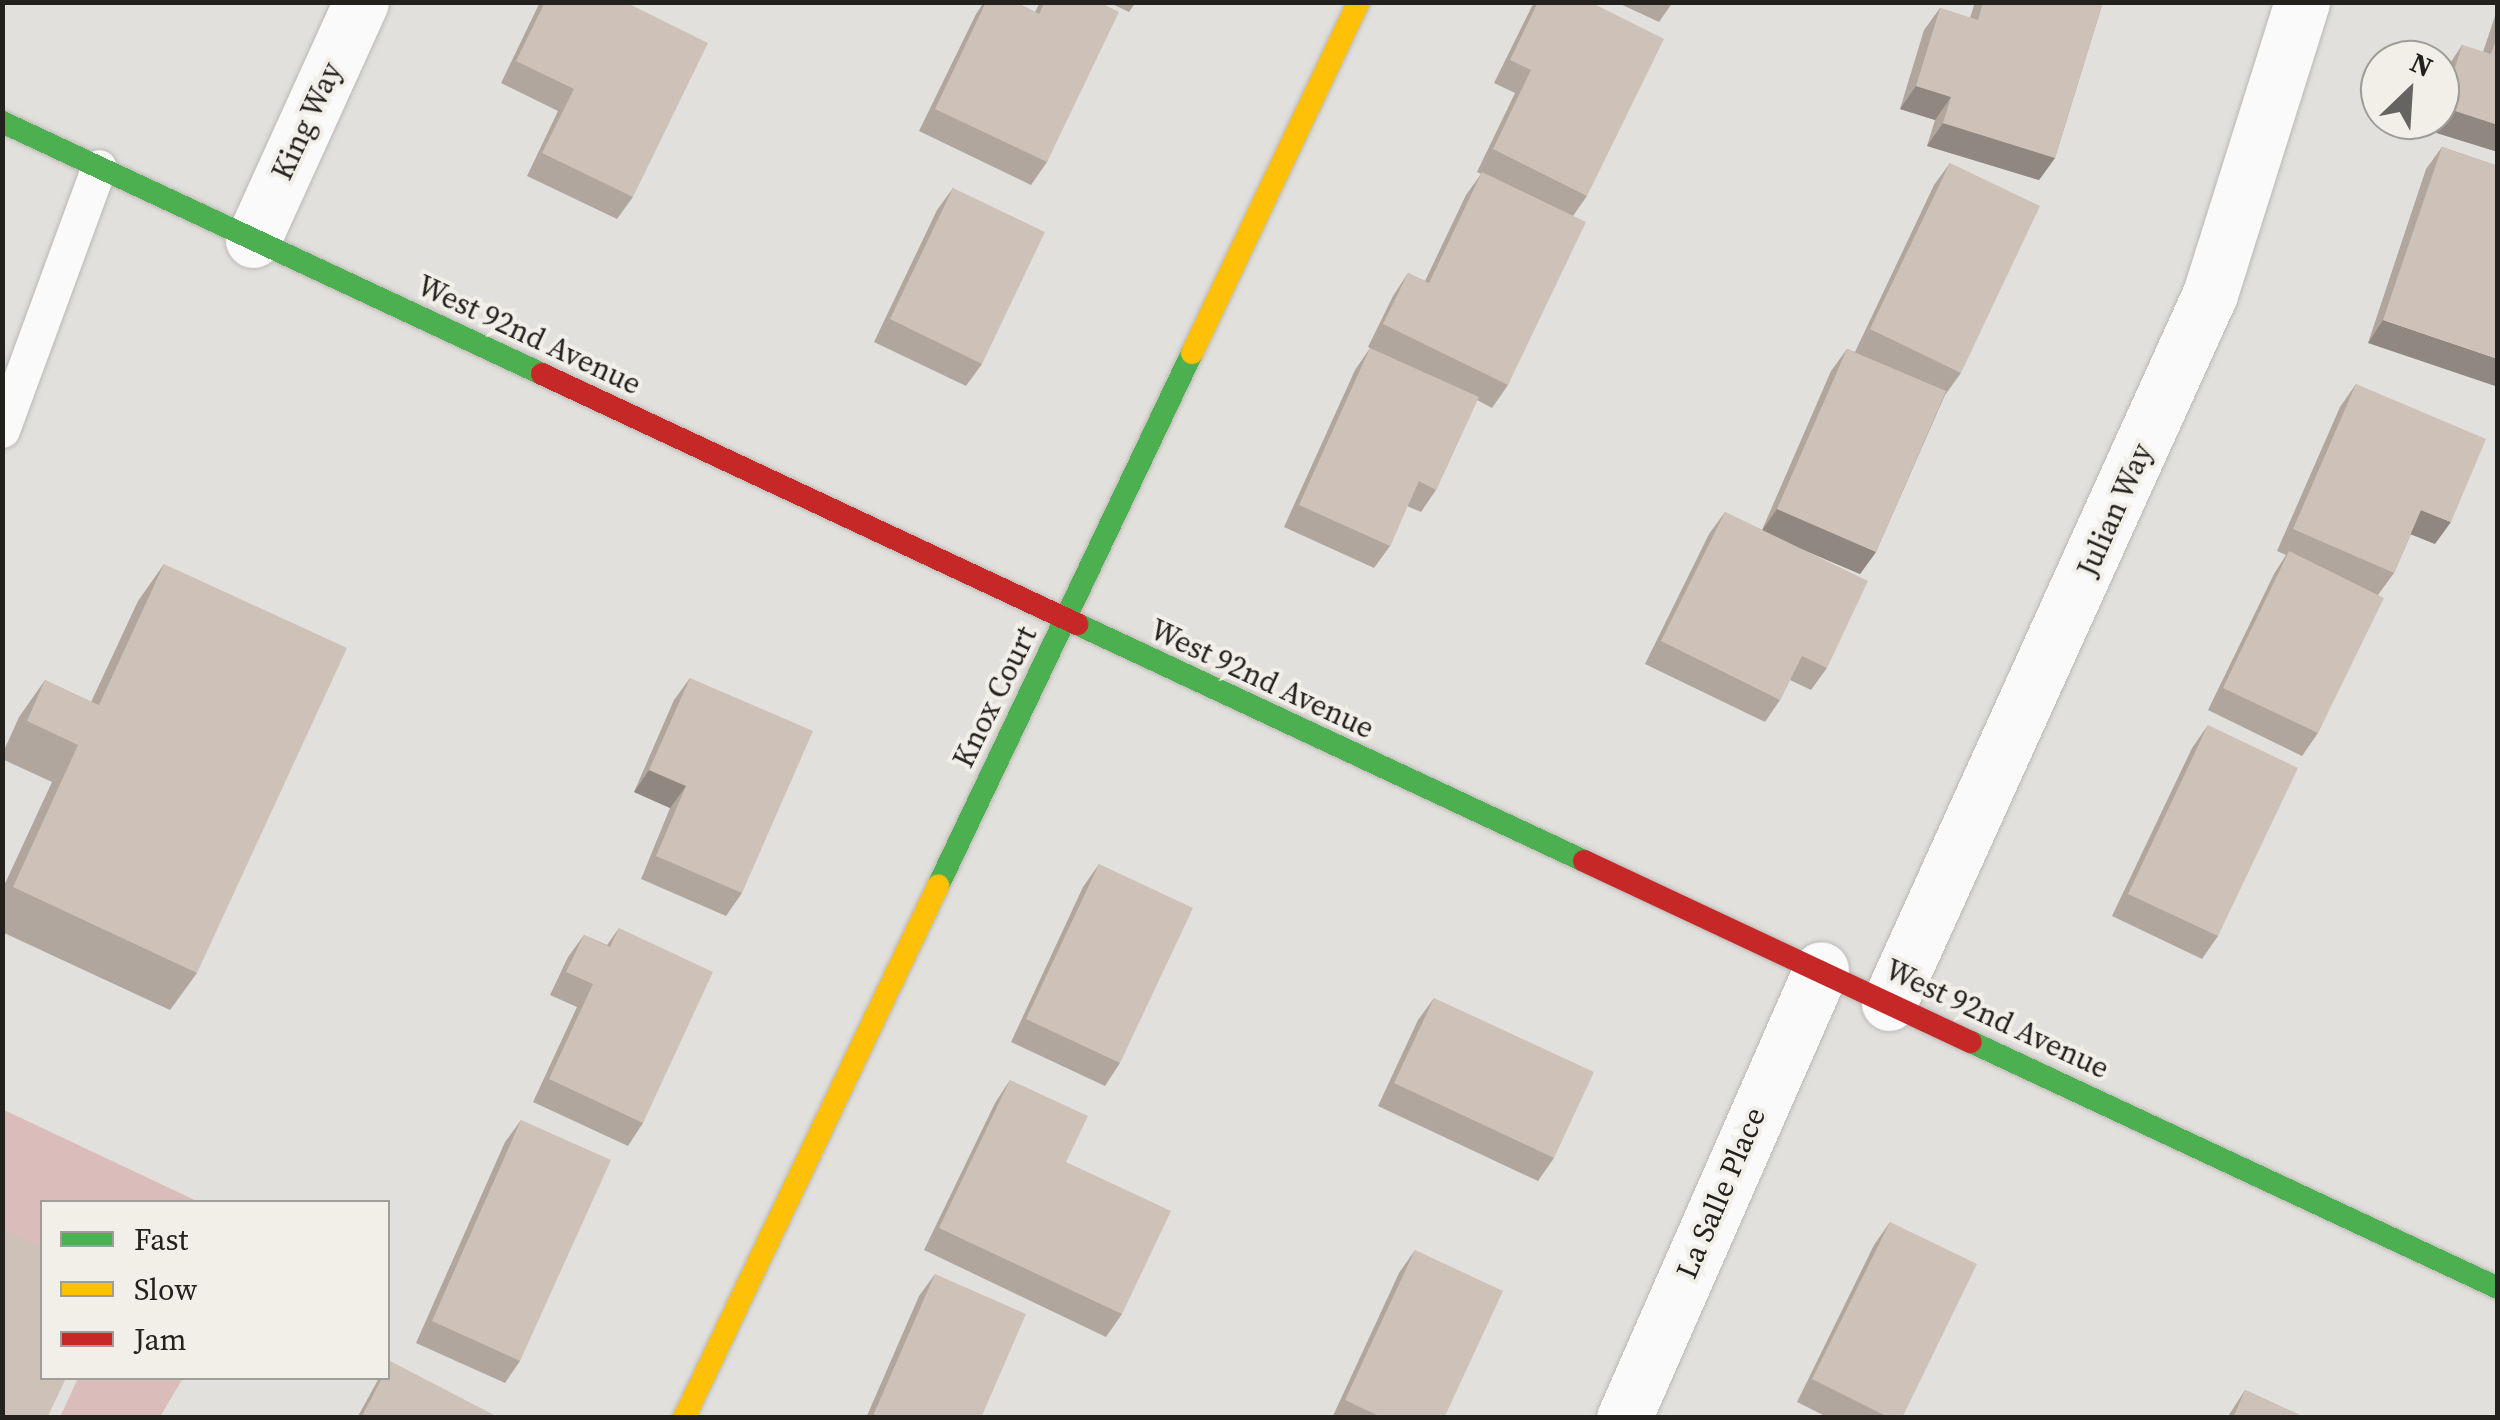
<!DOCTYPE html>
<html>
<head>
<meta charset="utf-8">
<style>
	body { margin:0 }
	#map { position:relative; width:2500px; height:1420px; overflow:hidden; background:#e2e0dc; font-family:"Source Serif 4",serif }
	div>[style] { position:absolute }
	.green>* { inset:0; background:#dabdba }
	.roads { filter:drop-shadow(0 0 2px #bab8b5) drop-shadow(0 0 2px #bab8b5) }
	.lane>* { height:35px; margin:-17.5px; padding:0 17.5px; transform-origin:17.5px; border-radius:17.5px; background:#fbfafa }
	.street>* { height:55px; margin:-27.5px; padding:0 27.5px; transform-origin:27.5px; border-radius:27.5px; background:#fbfafa }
	.fast>* { height:22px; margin:-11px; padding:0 11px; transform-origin:11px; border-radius:11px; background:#4caf50 }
	.slow>* { height:22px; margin:-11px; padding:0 11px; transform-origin:11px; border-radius:11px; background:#ffc107 }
	.jam>* { height:22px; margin:-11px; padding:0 11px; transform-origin:11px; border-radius:11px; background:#c62828 }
	.wall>* { inset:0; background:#b0a69e }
	.shaded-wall>* { inset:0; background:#908781 }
	.building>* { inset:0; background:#cdc1b8 }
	span { translate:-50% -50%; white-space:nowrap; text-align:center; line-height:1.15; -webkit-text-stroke:8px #f2efe8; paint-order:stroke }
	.street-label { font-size:30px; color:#22211e }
	.frame { position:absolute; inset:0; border:5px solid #22211e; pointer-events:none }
	.legend { position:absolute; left:40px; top:1200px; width:350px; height:180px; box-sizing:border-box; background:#f2efe8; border:2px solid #9f9d97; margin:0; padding:12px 18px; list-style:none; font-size:30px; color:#22211e }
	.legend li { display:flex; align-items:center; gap:20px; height:50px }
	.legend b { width:50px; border:2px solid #9f9d97 }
	.north { position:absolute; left:2360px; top:40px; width:100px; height:100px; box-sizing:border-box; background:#f2efe8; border:2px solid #9f9d97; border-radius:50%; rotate:25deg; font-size:28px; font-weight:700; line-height:40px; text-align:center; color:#22211e }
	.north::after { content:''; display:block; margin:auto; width:35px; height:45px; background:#656460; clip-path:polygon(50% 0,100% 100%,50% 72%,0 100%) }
</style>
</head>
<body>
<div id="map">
	<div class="green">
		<div style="clip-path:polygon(2px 1109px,199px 1202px,42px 1202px,42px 1282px,3px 1264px)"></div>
		<div style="clip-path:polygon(78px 1378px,183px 1378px,160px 1417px,60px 1417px)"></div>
	</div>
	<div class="roads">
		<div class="lane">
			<div style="left:2px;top:430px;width:280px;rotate:-69.8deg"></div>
		</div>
		<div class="street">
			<div style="left:253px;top:240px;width:261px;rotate:-65.6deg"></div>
			<div style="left:1889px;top:1003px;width:778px;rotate:-65.64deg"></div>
			<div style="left:2210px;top:294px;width:306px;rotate:-72.5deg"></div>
			<div style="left:1624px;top:1418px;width:490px;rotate:-66.3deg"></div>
		</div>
		<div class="fast">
			<div style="left:2px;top:122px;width:596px;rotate:25.02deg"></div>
			<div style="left:1077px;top:624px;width:560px;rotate:25.05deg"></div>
			<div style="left:938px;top:886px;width:590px;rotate:-64.52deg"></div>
			<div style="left:1971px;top:1042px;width:582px;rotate:25.02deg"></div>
		</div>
		<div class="slow">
			<div style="left:1192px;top:353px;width:389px;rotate:-64.6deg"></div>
			<div style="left:684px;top:1418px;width:590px;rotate:-64.48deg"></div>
		</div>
		<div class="jam">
			<div style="left:542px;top:374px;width:591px;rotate:25.05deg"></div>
			<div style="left:1584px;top:861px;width:427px;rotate:25.1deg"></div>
		</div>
	</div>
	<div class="wall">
		<div style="clip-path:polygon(540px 2px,625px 2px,633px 197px,617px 219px,527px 176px,558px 111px,501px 83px)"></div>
		<div style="clip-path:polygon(984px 2px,1015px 2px,1035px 12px,1040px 2px,1099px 2px,1047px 162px,1031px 185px,919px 131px,976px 14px)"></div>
		<div style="clip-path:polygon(1108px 2px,1136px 2px,1129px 12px)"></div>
		<div style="clip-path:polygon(1534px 2px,1590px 2px,1587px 196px,1573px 216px,1508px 385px,1492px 408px,1477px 400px,1436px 490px,1421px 512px,1407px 506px,1390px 546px,1374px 568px,1284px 527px,1355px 370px,1370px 348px,1368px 347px,1393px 296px,1408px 273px,1425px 281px,1466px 195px,1481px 174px,1477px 172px,1515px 93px,1494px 83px)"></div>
		<div style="clip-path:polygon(1616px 2px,1673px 2px,1659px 22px)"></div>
		<div style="clip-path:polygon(1975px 2px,2103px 2px,2055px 158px,2039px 180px,1927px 146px,1935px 120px,1900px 109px,1924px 30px,1940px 8px,1970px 18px)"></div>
		<div style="clip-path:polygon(2498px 7px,2498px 152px,2427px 130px,2430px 120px,2440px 120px,2440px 88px,2447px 68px,2462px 45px,2483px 52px)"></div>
		<div style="clip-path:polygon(2442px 147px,2498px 166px,2368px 343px,2426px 169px)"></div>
		<div style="clip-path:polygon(1950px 163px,1961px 373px,1945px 395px,1876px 552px,1860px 574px,1802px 549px,1827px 668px,1811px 690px,1790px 680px,1780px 700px,1765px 722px,1645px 664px,1709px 534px,1725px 512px,1762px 530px,1831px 371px,1847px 349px,1855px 352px,1934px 185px)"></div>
		<div style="clip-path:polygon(953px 188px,982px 364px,966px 386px,874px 342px,937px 210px)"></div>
		<div style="clip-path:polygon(2356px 384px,2435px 544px,2411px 534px,2394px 573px,2378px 595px,2318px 733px,2302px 756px,2208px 710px,2274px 574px,2286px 555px,2277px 551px,2340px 407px)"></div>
		<div style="clip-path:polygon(164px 564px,197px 973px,170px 1010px,2px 932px,2px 890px,52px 782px,2px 759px,2px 755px,19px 717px,45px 680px,91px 702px,138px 601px)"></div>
		<div style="clip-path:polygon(690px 678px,742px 893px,726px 916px,641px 879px,670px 808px,634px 792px,674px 700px)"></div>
		<div style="clip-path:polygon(2208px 725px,2218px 936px,2202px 959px,2112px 916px,2192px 748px)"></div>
		<div style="clip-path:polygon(1099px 864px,1120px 1063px,1105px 1086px,1011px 1042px,1083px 887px)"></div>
		<div style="clip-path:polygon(619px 928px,643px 1123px,628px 1146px,533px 1102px,577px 1007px,550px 995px,568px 957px,584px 935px,607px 945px)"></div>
		<div style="clip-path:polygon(1434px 998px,1554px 1158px,1538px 1181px,1378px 1106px,1418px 1020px)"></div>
		<div style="clip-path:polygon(1010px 1080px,1066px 1162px,1122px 1314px,1106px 1337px,924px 1250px,995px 1103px)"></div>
		<div style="clip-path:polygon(521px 1120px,520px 1361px,505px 1383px,416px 1343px,505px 1142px)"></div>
		<div style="clip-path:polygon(1890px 1222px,1902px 1418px,1829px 1418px,1797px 1402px,1874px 1245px)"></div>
		<div style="clip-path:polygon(1415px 1250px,1444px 1418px,1332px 1418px,1399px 1273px)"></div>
		<div style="clip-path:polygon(935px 1274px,981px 1418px,866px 1418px,919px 1296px)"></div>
		<div style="clip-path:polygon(379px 1378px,388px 1378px,496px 1418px,357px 1418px)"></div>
		<div style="clip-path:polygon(2245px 1390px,2306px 1418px,2227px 1418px)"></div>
	</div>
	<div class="shaded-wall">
		<div style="clip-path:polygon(1916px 86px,1951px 97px,1935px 120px,1900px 109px)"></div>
		<div style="clip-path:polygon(2443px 107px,2498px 125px,2498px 152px,2427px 130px,2434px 120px,2440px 120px,2440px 111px)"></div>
		<div style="clip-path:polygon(1943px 123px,2055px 158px,2039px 180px,1927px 146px)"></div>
		<div style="clip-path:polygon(2383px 320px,2498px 359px,2498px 387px,2368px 343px)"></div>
		<div style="clip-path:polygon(1777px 509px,1876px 552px,1860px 574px,1761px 532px)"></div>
		<div style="clip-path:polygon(2421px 510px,2451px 522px,2435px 544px,2405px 532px)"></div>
		<div style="clip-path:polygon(649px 770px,686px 786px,670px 808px,634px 792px)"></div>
	</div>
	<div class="building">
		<div style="clip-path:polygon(545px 2px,625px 2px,708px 43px,633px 197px,542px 153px,574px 89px,516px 61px)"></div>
		<div style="clip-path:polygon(986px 2px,1015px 2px,1039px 14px,1045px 2px,1099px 2px,1119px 12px,1047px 162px,935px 109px)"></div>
		<div style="clip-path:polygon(1538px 2px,1590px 2px,1664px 39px,1587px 196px,1493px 149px,1531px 70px,1510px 60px)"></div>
		<div style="clip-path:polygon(1983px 2px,2103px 2px,2055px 158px,1943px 123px,1951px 97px,1916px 86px,1940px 8px,1978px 20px)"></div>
		<div style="clip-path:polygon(2498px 34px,2498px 125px,2443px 107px,2462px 45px,2491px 54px)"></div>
		<div style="clip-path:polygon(2442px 147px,2498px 166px,2498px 359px,2383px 320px)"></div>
		<div style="clip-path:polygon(1950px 163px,2040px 206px,1961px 373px,1870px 329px)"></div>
		<div style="clip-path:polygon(1482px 172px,1586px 222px,1508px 385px,1383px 324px,1408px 273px,1429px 283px)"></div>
		<div style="clip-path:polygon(953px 188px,1045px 232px,982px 364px,890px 319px)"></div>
		<div style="clip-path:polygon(1370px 348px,1479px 397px,1436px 490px,1419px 481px,1390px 546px,1299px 505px)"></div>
		<div style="clip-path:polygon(1847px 349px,1946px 391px,1876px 552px,1777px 509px)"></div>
		<div style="clip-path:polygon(2356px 384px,2486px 439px,2451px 522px,2421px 510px,2394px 573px,2293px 529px)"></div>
		<div style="clip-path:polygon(1725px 512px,1868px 581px,1827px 668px,1802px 656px,1780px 700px,1661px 641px)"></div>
		<div style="clip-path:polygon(2289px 551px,2384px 598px,2318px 733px,2223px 688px)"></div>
		<div style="clip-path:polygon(164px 564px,347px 648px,197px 973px,13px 887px,78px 745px,27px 721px,45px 680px,99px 705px)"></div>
		<div style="clip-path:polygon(690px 678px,813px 731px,742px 893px,656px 856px,686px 786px,649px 770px)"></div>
		<div style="clip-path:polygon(2208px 725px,2298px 768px,2218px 936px,2128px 894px)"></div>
		<div style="clip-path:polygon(1099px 864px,1193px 908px,1120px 1063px,1026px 1019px)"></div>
		<div style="clip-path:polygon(619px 928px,713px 972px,643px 1123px,549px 1079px,593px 984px,566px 972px,584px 935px,610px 947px)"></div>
		<div style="clip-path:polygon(1434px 998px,1594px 1072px,1554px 1158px,1394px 1083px)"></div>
		<div style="clip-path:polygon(1010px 1080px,1088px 1116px,1066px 1162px,1171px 1211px,1122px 1314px,939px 1228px)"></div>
		<div style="clip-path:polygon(521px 1120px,611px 1160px,520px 1361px,432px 1321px)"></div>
		<div style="clip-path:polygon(1890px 1222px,1977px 1264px,1902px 1418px,1890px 1418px,1812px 1379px)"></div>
		<div style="clip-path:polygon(2px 1229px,42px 1248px,42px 1378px,66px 1378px,47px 1418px,2px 1418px)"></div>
		<div style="clip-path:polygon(1415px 1250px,1503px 1291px,1444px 1418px,1383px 1418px,1345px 1400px)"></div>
		<div style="clip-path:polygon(935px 1274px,1026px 1314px,981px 1418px,872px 1418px)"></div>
		<div style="clip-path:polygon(390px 1361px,496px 1416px,496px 1418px,361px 1418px,382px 1378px,388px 1378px,388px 1366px)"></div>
		<div style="clip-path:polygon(2245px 1390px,2306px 1418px,2233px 1418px)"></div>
	</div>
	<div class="street-label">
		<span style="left:307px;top:121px;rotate:-65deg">King Way</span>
		<span style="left:529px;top:335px;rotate:25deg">West 92nd Avenue</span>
		<span style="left:2115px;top:510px;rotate:-66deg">Julian Way</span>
		<span style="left:1262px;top:679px;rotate:25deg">West 92nd Avenue</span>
		<span style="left:995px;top:697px;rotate:-64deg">Knox Court</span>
		<span style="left:1997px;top:1019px;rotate:25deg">West 92nd Avenue</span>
		<span style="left:1721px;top:1193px;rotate:-67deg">La Salle Place</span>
	</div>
	<div class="frame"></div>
	<ul class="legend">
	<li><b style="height:12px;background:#4caf50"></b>Fast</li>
	<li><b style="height:12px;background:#ffc107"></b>Slow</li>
	<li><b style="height:12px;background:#c62828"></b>Jam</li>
	</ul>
	<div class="north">N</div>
</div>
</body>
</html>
